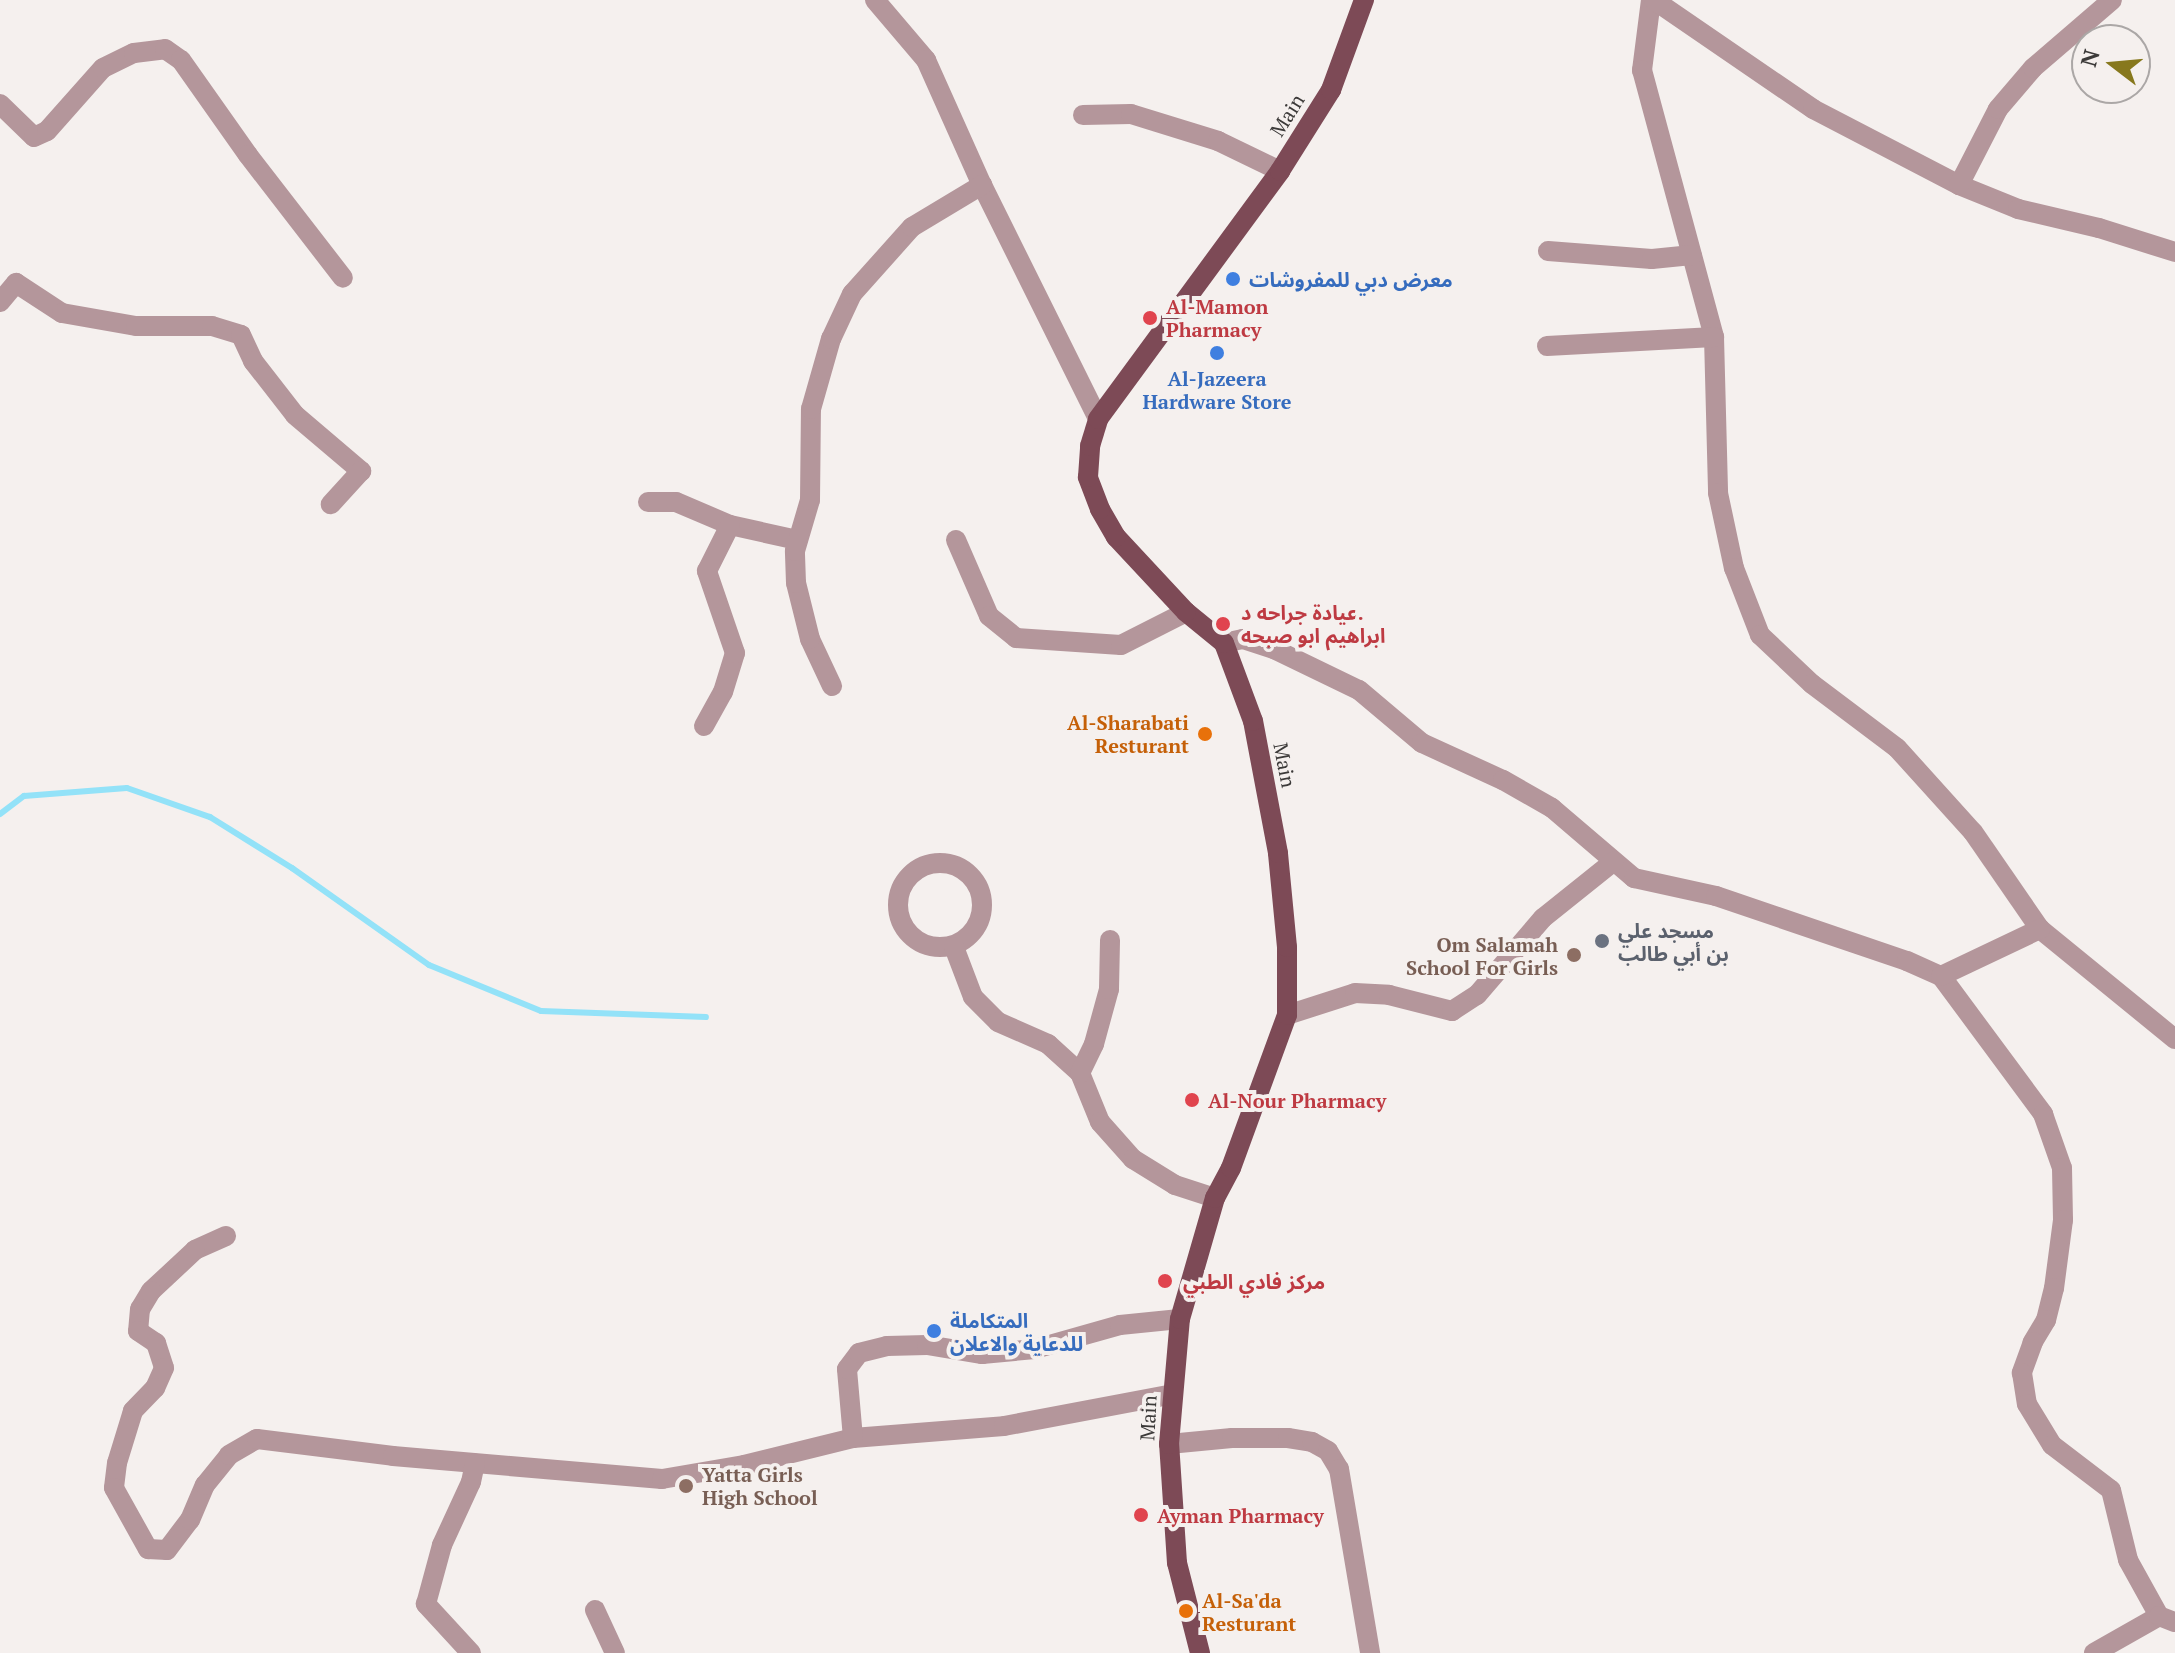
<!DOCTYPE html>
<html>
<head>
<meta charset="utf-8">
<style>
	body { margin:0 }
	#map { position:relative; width:2175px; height:1653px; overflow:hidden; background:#f5f0ee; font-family:"PT Serif","Noto Sans Arabic",serif }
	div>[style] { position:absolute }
	.stream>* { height:6px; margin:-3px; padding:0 3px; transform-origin:3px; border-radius:3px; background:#93e2f8 }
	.minor>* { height:20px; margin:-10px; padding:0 10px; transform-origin:10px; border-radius:10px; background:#b4969b }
	.minor>.ring { margin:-10px; padding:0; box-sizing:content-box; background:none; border:20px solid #b4969b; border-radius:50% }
	.major>* { height:20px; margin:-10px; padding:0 10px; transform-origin:10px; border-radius:10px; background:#7d4a56 }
	.dots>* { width:22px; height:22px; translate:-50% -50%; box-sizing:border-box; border:4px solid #f5f0ee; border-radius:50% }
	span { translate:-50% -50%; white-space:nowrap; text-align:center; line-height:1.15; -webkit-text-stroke:8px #f5f0ee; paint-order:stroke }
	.street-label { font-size:20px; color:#3c3a39 }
	.shop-label { font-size:20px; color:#366cbe; font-weight:700 }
	.left { translate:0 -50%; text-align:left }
	.health-label { font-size:20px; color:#be3a42; font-weight:700 }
	.food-label { font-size:20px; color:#c56008; font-weight:700 }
	.right { translate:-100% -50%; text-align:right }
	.worship-label { font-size:20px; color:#5b616d; font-weight:700 }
	.education-label { font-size:20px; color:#785e54; font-weight:700 }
	.north { position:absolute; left:2071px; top:24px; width:80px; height:80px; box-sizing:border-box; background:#f5f0ee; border:2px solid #aba7a6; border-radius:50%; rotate:286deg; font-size:22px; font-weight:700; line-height:32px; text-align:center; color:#3c3a39 }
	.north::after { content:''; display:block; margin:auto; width:28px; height:36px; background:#87781d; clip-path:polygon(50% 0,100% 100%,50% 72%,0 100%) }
</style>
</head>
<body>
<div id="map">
	<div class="stream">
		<div style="left:0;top:814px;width:30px;rotate:-37deg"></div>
		<div style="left:24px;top:796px;width:103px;rotate:-4.4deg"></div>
		<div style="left:127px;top:788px;width:88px;rotate:19.3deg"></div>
		<div style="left:210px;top:817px;width:97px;rotate:31.9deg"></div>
		<div style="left:292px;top:868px;width:168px;rotate:35.3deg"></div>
		<div style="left:429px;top:965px;width:121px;rotate:22.3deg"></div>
		<div style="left:541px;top:1011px;width:165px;rotate:2.1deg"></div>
	</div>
	<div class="minor">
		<div style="left:875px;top:0;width:79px;rotate:49.6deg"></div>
		<div style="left:926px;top:60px;width:137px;rotate:65.9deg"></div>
		<div style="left:982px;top:185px;width:261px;rotate:63.6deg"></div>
		<div style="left:1651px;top:0;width:71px;rotate:97.3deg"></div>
		<div style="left:1642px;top:70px;width:277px;rotate:74.9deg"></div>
		<div style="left:1714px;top:337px;width:156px;rotate:88.5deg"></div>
		<div style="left:1718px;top:493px;width:77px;rotate:78deg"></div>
		<div style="left:1734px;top:568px;width:72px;rotate:68.8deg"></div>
		<div style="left:1760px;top:635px;width:71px;rotate:43.3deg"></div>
		<div style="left:1812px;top:684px;width:106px;rotate:37deg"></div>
		<div style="left:1897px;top:748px;width:113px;rotate:47.9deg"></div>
		<div style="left:1973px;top:832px;width:118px;rotate:55.4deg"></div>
		<div style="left:2040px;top:929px;width:174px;rotate:39.2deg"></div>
		<div style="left:1654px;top:0;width:193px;rotate:34.4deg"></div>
		<div style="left:1813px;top:109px;width:165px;rotate:27.5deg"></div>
		<div style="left:1959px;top:185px;width:64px;rotate:22.1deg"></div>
		<div style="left:2018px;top:209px;width:83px;rotate:13.2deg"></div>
		<div style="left:2099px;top:228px;width:80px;rotate:17.5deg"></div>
		<div style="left:0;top:104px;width:47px;rotate:44.1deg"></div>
		<div style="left:34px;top:137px;width:14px;rotate:-25deg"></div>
		<div style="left:47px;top:131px;width:84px;rotate:-48.4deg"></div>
		<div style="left:103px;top:68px;width:34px;rotate:-26deg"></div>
		<div style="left:134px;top:53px;width:31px;rotate:-7deg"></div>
		<div style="left:165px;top:49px;width:19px;rotate:35deg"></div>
		<div style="left:181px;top:60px;width:116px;rotate:54.8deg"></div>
		<div style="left:248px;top:155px;width:155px;rotate:52.3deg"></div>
		<div style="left:1083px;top:115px;width:48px;rotate:-1.2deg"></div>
		<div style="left:1131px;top:114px;width:91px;rotate:17.2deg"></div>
		<div style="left:1218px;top:141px;width:69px;rotate:25.8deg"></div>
		<div style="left:1959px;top:185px;width:85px;rotate:-62.8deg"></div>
		<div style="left:1998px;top:109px;width:54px;rotate:-49.5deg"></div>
		<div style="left:2033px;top:68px;width:104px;rotate:-40.7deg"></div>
		<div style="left:1548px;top:251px;width:104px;rotate:4.4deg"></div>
		<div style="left:1652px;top:259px;width:40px;rotate:-5.7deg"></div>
		<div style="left:0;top:302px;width:25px;rotate:-50deg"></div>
		<div style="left:16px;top:283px;width:55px;rotate:33.1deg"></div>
		<div style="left:62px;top:313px;width:75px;rotate:10deg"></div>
		<div style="left:136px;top:326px;width:76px"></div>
		<div style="left:212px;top:326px;width:30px;rotate:17deg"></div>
		<div style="left:241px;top:335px;width:29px;rotate:65deg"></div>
		<div style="left:253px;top:361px;width:68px;rotate:52.1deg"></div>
		<div style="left:295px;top:415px;width:87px;rotate:40.3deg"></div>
		<div style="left:361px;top:471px;width:45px;rotate:132.3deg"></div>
		<div style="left:1547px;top:346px;width:167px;rotate:-3.1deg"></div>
		<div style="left:648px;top:502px;width:28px"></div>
		<div style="left:676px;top:502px;width:59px;rotate:23.1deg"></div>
		<div style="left:730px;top:525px;width:69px;rotate:12.6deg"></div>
		<div style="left:956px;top:540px;width:83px;rotate:66.5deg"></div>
		<div style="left:989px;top:616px;width:35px;rotate:39deg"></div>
		<div style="left:1016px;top:638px;width:105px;rotate:3.8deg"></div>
		<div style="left:1121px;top:645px;width:73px;rotate:-26.9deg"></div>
		<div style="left:1224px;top:643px;width:19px;rotate:-12deg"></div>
		<div style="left:1243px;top:639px;width:33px;rotate:18deg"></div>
		<div style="left:1274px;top:649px;width:94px;rotate:25.8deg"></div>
		<div style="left:1359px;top:690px;width:82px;rotate:40.1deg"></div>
		<div style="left:1422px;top:743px;width:89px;rotate:24.6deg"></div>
		<div style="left:1503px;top:780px;width:56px;rotate:29.7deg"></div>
		<div style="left:1552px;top:808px;width:108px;rotate:40.5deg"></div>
		<div style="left:1634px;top:878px;width:84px;rotate:12.4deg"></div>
		<div style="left:1716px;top:896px;width:202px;rotate:18.8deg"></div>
		<div style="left:1907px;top:961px;width:37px;rotate:24deg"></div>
		<div style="left:1941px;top:976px;width:172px;rotate:53.5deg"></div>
		<div style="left:2043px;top:1114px;width:57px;rotate:70.6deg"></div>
		<div style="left:2062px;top:1168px;width:52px;rotate:88.9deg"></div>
		<div style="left:2063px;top:1220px;width:69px;rotate:97.5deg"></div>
		<div style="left:2054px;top:1288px;width:33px;rotate:104deg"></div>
		<div style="left:2046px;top:1320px;width:26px;rotate:121deg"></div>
		<div style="left:2033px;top:1342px;width:33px;rotate:110deg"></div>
		<div style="left:2022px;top:1373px;width:31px;rotate:81deg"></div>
		<div style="left:2027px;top:1404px;width:48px;rotate:58.6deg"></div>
		<div style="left:2052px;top:1445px;width:74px;rotate:37.3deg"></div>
		<div style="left:2111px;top:1490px;width:72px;rotate:76.3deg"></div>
		<div style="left:2128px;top:1560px;width:64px;rotate:61deg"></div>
		<div style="left:832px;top:686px;width:52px;rotate:-115.1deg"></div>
		<div style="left:810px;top:639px;width:58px;rotate:-104deg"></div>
		<div style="left:796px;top:583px;width:32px;rotate:-92deg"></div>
		<div style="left:795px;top:551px;width:53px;rotate:-73.6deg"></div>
		<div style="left:810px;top:500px;width:91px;rotate:-89.4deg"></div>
		<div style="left:811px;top:409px;width:73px;rotate:-74.1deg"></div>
		<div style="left:831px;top:339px;width:50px;rotate:-65deg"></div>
		<div style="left:852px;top:294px;width:90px;rotate:-48.2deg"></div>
		<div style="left:912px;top:227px;width:82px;rotate:-31deg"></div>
		<div style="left:704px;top:726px;width:39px;rotate:-61deg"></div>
		<div style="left:723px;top:692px;width:41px;rotate:-72.9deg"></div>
		<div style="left:735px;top:653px;width:87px;rotate:-108.9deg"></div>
		<div style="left:707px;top:571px;width:51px;rotate:-63.4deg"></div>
		<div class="ring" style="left:898px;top:863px;width:64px;height:64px"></div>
		<div style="left:954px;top:947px;width:53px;rotate:69.2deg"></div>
		<div style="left:973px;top:997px;width:35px;rotate:45deg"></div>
		<div style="left:998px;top:1022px;width:55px;rotate:23.7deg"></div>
		<div style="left:1048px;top:1044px;width:43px;rotate:42.2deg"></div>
		<div style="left:1080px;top:1073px;width:53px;rotate:67.8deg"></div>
		<div style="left:1100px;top:1122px;width:50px;rotate:48.3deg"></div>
		<div style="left:1133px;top:1159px;width:49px;rotate:31.8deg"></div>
		<div style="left:1175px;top:1185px;width:42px;rotate:18deg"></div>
		<div style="left:1941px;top:976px;width:110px;rotate:-25.4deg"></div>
		<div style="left:1287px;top:1015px;width:71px;rotate:-17.9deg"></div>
		<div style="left:1355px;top:993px;width:34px;rotate:3deg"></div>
		<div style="left:1389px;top:995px;width:65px;rotate:14.3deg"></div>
		<div style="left:1452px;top:1011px;width:30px;rotate:-33deg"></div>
		<div style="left:1477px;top:995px;width:101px;rotate:-49.4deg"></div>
		<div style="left:1543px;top:918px;width:90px;rotate:-38.7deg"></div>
		<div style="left:1080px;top:1073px;width:32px;rotate:-64deg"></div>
		<div style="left:1094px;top:1044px;width:57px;rotate:-74.7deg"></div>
		<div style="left:1109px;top:989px;width:49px;rotate:-88.8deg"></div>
		<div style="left:226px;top:1236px;width:34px;rotate:156deg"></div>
		<div style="left:195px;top:1250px;width:60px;rotate:137deg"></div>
		<div style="left:151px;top:1291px;width:21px;rotate:121deg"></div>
		<div style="left:140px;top:1309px;width:22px;rotate:95deg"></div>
		<div style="left:138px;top:1331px;width:22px;rotate:34deg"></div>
		<div style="left:156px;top:1343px;width:26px;rotate:72deg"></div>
		<div style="left:164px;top:1368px;width:22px;rotate:114deg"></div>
		<div style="left:155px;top:1388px;width:32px;rotate:134deg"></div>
		<div style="left:133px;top:1411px;width:54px;rotate:107.1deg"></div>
		<div style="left:117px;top:1463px;width:25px;rotate:97deg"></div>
		<div style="left:114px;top:1488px;width:70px;rotate:60.9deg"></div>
		<div style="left:148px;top:1549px;width:19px;rotate:3deg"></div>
		<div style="left:167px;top:1550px;width:38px;rotate:-53deg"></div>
		<div style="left:190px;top:1520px;width:38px;rotate:-67deg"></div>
		<div style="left:205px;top:1485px;width:38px;rotate:-51deg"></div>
		<div style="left:229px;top:1455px;width:32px;rotate:-30deg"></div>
		<div style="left:257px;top:1439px;width:137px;rotate:7.1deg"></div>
		<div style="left:393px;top:1456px;width:270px;rotate:4.9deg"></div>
		<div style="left:662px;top:1479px;width:83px;rotate:-9.7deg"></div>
		<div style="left:744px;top:1465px;width:112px;rotate:-13.9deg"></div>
		<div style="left:853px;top:1438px;width:151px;rotate:-4.5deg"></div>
		<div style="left:1004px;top:1426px;width:172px;rotate:-10.7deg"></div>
		<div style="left:853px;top:1438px;width:69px;rotate:-95deg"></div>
		<div style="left:847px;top:1369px;width:20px;rotate:-53deg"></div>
		<div style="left:859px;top:1353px;width:29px;rotate:-14deg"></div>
		<div style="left:887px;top:1346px;width:40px;rotate:-1.4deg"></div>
		<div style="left:927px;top:1345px;width:56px;rotate:9.3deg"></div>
		<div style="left:982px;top:1354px;width:53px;rotate:-5.4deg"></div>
		<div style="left:1035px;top:1349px;width:88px;rotate:-15.8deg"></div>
		<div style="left:1120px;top:1325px;width:60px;rotate:-5.7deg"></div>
		<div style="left:1169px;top:1444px;width:63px;rotate:-5.4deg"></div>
		<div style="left:1232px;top:1438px;width:56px"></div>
		<div style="left:1288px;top:1438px;width:24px;rotate:9deg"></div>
		<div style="left:1312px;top:1442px;width:18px;rotate:29deg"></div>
		<div style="left:1328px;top:1451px;width:21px;rotate:59deg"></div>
		<div style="left:1339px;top:1469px;width:187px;rotate:80.4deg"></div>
		<div style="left:595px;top:1610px;width:47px;rotate:65.1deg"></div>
		<div style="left:471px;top:1653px;width:67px;rotate:-132.6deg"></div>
		<div style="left:426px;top:1604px;width:61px;rotate:-74.8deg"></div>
		<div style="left:442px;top:1545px;width:69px;rotate:-65.3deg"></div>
		<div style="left:471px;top:1482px;width:19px;rotate:-78deg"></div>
		<div style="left:2094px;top:1653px;width:75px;rotate:-29.6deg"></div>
		<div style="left:2159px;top:1616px;width:17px;rotate:21deg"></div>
	</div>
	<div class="major">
		<div style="left:1200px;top:1653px;width:93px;rotate:-104.3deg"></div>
		<div style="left:1177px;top:1563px;width:119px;rotate:-93.8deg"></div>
		<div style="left:1169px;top:1444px;width:125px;rotate:-85deg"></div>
		<div style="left:1180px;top:1319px;width:126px;rotate:-73.9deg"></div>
		<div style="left:1215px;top:1198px;width:34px;rotate:-62deg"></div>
		<div style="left:1231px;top:1168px;width:163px;rotate:-69.9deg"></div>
		<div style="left:1287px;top:1015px;width:68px;rotate:-90deg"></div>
		<div style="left:1287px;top:947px;width:94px;rotate:-95.5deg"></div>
		<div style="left:1278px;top:853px;width:134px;rotate:-100.7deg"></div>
		<div style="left:1253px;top:721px;width:83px;rotate:-110.4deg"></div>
		<div style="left:1224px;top:643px;width:49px;rotate:-140.8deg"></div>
		<div style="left:1186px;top:612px;width:103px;rotate:-133deg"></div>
		<div style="left:1116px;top:537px;width:32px;rotate:-120deg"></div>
		<div style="left:1100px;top:509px;width:34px;rotate:-111deg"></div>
		<div style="left:1088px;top:477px;width:31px;rotate:-86deg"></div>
		<div style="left:1090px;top:446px;width:28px;rotate:-73deg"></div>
		<div style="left:1098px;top:419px;width:308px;rotate:-53.7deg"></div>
		<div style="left:1280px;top:171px;width:96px;rotate:-57.8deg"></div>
		<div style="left:1331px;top:90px;width:96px;rotate:-69.9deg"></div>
	</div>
	<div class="dots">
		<div style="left:1233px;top:279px;background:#3f7fe0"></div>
		<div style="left:1150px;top:318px;background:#e0444e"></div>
		<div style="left:1217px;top:353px;background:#3f7fe0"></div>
		<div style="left:1223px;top:624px;background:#e0444e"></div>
		<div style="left:1205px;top:734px;background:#e8710a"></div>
		<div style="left:1602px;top:941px;background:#6b7280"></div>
		<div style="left:1574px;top:955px;background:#8d6e63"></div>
		<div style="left:1192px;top:1100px;background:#e0444e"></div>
		<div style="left:1165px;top:1281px;background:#e0444e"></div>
		<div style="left:934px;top:1331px;background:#3f7fe0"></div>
		<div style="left:686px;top:1486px;background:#8d6e63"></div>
		<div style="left:1141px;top:1515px;background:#e0444e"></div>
		<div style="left:1186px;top:1611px;background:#e8710a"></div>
	</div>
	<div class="street-label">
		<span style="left:1287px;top:115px;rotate:-58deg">Main</span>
		<span style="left:1285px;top:765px;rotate:79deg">Main</span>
		<span style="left:1148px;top:1418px;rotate:-87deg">Main</span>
	</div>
	<div class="shop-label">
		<span class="left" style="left:1249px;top:279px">معرض دبي للمفروشات</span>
		<span style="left:1217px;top:390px">Al-Jazeera<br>Hardware Store</span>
		<span class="left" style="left:950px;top:1332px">المتكاملة<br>للدعاية والاعلان</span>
	</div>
	<div class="health-label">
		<span class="left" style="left:1166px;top:318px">Al-Mamon<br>Pharmacy</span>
		<span class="left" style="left:1241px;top:624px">عيادة جراحه د.<br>ابراهيم ابو صبحه</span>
		<span class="left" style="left:1208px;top:1100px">Al-Nour Pharmacy</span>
		<span class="left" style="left:1183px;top:1281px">مركز فادي الطبي</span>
		<span class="left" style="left:1157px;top:1515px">Ayman Pharmacy</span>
	</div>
	<div class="food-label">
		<span class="right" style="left:1189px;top:734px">Al-Sharabati<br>Resturant</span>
		<span class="left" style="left:1202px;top:1612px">Al-Sa'da<br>Resturant</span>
	</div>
	<div class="worship-label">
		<span class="left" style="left:1618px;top:942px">مسجد علي<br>بن أبي طالب</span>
	</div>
	<div class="education-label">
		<span class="right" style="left:1558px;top:956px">Om Salamah<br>School For Girls</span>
		<span class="left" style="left:702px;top:1486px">Yatta Girls<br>High School</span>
	</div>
	<div class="north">N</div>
</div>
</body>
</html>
